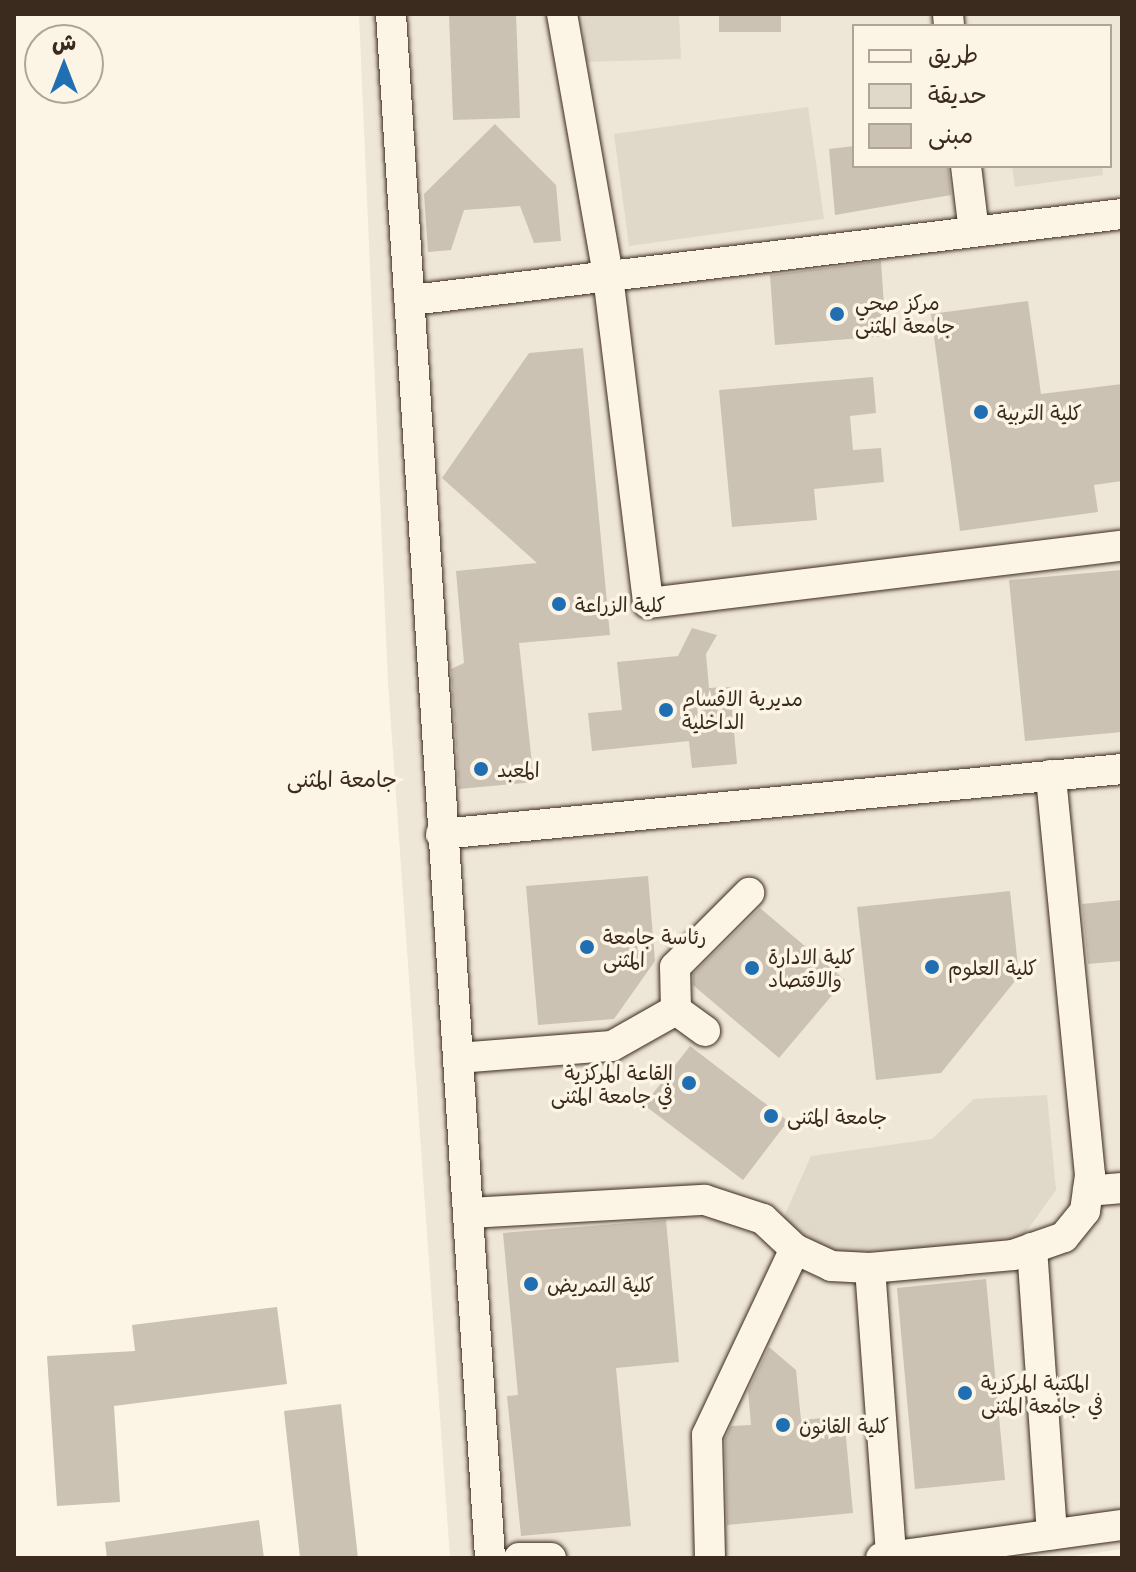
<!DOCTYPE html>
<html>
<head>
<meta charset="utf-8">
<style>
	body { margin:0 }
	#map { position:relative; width:1136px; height:1572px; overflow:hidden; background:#fcf5e5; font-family:Mali,"Playpen Sans Arabic",sans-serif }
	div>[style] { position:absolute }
	.built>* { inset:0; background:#eee6d6 }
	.green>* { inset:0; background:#e0d8c8 }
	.building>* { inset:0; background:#ccc2b3 }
	.roads { filter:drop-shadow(0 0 2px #3b2a1e) drop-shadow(0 0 2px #3b2a1e) }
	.minor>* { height:30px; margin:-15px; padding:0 15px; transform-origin:15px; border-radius:15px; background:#fcf5e5 }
	.dots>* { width:22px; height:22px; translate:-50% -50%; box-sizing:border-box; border:4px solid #fcf5e5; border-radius:50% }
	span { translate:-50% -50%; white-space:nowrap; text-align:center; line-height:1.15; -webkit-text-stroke:7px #fcf5e5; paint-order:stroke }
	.poi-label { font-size:20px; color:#3b2a1e }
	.left { translate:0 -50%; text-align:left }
	.right { translate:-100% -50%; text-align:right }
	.neighbourhood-label { font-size:22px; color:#3b2a1e }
	.frame { position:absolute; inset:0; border:16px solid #3b2a1e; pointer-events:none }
	.legend { position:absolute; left:852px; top:24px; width:260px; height:144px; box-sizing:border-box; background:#fcf5e5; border:2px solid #afa495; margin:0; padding:10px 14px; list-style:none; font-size:24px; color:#3b2a1e }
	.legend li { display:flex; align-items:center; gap:16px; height:40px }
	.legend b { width:40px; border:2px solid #afa495 }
	.north { position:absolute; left:24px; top:24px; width:80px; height:80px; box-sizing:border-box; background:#fcf5e5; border:2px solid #afa495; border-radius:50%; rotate:0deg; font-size:22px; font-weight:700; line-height:32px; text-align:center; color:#3b2a1e }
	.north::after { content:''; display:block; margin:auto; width:28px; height:36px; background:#1f6fb2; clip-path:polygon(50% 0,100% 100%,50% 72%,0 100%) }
</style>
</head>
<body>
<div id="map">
	<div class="built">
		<div style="clip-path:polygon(evenodd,359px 14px,1122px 14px,1122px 1549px,1060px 1558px,450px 1558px,388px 682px,359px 14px,854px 26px,1110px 26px,1110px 166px,854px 166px,854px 26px)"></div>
	</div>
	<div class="green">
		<div style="clip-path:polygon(583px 14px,679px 14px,681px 59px,585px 62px)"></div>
		<div style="clip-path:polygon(808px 107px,824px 219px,629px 246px,614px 134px)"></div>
		<div style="clip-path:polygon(1012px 166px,1102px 166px,1103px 175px,1015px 187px)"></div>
		<div style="clip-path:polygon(1047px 1095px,1056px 1190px,1021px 1239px,881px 1257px,830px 1250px,782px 1221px,811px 1156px,932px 1139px,974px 1099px)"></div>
	</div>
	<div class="building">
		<div style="clip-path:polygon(449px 14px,516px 14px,520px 118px,453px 120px)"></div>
		<div style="clip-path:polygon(719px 14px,781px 14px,781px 32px,719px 32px)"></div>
		<div style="clip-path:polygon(495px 124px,556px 185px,561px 241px,534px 243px,520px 206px,464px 210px,451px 250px,428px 252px,424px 194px)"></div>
		<div style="clip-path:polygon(854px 146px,854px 166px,948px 166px,951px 195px,835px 215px,829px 149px)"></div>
		<div style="clip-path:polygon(881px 261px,886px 336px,775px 345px,770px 275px)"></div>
		<div style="clip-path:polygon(1028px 301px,1041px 394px,1122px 384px,1122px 481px,1094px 485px,1098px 512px,960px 531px,931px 314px)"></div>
		<div style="clip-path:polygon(583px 348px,610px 635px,519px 643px,534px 782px,459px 789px,451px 669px,464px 663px,456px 571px,537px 563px,442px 478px,529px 353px)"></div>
		<div style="clip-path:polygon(873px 377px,876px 413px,850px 416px,853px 450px,881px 448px,884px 482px,814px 489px,817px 520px,732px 527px,719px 390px)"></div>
		<div style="clip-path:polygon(1122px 570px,1122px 732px,1025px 741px,1009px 580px)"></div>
		<div style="clip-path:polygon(692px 628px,717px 635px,706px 654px,709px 688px,730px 687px,737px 764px,692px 768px,689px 741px,592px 751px,588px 713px,622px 710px,617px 662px,678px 656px)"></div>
		<div style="clip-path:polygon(648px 876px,655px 961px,614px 1019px,538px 1025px,526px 886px)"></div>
		<div style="clip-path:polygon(1010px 891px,1019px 976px,941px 1073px,876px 1080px,857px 907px)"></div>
		<div style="clip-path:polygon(1122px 900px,1122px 961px,1088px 964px,1082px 904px)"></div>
		<div style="clip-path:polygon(760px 908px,845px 980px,779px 1058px,693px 985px,693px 974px)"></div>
		<div style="clip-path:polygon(690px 1046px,788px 1121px,743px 1180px,644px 1105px)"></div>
		<div style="clip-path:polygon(666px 1220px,679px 1362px,616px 1368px,631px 1526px,521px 1536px,507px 1396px,518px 1395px,503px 1233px)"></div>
		<div style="clip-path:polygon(986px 1279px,1005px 1480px,915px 1489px,897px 1288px)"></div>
		<div style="clip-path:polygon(277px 1307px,287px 1384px,114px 1406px,120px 1502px,57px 1506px,47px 1356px,135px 1351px,132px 1325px)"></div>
		<div style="clip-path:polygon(769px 1347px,796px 1370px,801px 1420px,844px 1416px,853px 1513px,727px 1525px,725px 1439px,731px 1426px,751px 1425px,748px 1391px)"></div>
		<div style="clip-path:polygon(341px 1404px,358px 1558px,300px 1558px,284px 1411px)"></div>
		<div style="clip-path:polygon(259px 1520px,264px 1558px,107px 1558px,105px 1542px)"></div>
	</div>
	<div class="roads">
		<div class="minor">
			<div style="left:391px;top:14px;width:1547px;rotate:86.33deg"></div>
			<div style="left:562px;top:14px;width:266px;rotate:80deg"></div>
			<div style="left:608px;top:276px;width:329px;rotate:83deg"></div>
			<div style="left:648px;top:603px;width:477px;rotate:-6.9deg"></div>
			<div style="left:948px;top:14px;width:12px;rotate:85deg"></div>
			<div style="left:966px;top:166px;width:66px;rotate:83.1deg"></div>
			<div style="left:412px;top:300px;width:715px;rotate:-6.91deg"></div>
			<div style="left:441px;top:834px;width:684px;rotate:-5.45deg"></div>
			<div style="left:705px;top:1031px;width:36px;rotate:-144deg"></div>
			<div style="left:676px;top:1010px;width:43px;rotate:-91.3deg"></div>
			<div style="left:675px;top:967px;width:105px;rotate:-45deg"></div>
			<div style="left:458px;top:1058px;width:154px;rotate:-4.5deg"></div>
			<div style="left:612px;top:1046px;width:73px;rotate:-29.4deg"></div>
			<div style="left:1088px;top:1191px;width:34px;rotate:-5deg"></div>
			<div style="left:469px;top:1213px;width:236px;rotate:-3.2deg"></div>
			<div style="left:705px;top:1200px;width:61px;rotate:18.1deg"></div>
			<div style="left:763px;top:1219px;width:44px;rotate:43.2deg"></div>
			<div style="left:795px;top:1249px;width:40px;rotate:25deg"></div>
			<div style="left:831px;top:1266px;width:39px;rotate:3deg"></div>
			<div style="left:870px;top:1268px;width:144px;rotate:-5.2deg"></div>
			<div style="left:1013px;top:1255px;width:54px;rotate:-19.4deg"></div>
			<div style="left:1064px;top:1237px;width:33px;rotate:-51deg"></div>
			<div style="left:1085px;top:1211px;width:36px;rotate:-82deg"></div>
			<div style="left:1090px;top:1175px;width:402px;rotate:-95.6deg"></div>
			<div style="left:1032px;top:1248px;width:287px;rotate:86deg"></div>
			<div style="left:870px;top:1268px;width:289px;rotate:85.8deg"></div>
			<div style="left:519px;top:1558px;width:32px"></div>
			<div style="left:710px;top:1558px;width:123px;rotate:-91.4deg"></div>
			<div style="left:707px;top:1435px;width:206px;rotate:-64.7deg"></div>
			<div style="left:881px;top:1558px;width:243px;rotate:-7.8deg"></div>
		</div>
	</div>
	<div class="dots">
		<div style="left:837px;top:314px;background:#1f6fb2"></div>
		<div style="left:981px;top:412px;background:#1f6fb2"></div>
		<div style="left:559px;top:604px;background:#1f6fb2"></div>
		<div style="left:666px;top:710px;background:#1f6fb2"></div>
		<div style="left:481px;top:769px;background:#1f6fb2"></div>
		<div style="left:587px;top:947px;background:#1f6fb2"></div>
		<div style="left:932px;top:967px;background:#1f6fb2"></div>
		<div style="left:752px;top:968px;background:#1f6fb2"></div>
		<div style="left:689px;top:1083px;background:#1f6fb2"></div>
		<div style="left:771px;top:1116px;background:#1f6fb2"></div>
		<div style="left:531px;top:1284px;background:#1f6fb2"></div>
		<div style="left:965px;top:1393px;background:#1f6fb2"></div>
		<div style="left:783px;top:1425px;background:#1f6fb2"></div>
	</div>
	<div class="poi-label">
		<span class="left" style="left:855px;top:314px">مركز صحي<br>جامعة المثنى</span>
		<span class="left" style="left:997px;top:412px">كلية التربية</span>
		<span class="left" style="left:575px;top:604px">كلية الزراعة</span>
		<span class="left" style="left:682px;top:710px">مديرية الاقسام<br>الداخلية</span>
		<span class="left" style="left:497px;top:769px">المعبد</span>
		<span class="left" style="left:603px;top:948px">رئاسة جامعة<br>المثنى</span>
		<span class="left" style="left:768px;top:968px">كلية الادارة<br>والاقتصاد</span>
		<span class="left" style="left:948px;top:967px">كلية العلوم</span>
		<span class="right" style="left:673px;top:1084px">القاعة المركزية<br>في جامعة المثنى</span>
		<span class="left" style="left:787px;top:1116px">جامعة المثنى</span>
		<span class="left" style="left:547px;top:1284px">كلية التمريض</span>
		<span class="left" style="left:981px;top:1394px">المكتبة المركزية<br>في جامعة المثنى</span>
		<span class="left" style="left:799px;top:1425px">كلية القانون</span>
	</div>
	<div class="neighbourhood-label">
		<span style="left:342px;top:779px">جامعة المثنى</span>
	</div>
	<div class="frame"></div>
	<ul class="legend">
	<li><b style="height:10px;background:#fcf5e5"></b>طريق</li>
	<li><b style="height:22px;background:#e0d8c8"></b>حديقة</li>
	<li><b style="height:22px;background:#ccc2b3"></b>مبنى</li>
	</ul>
	<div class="north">ش</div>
</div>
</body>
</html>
